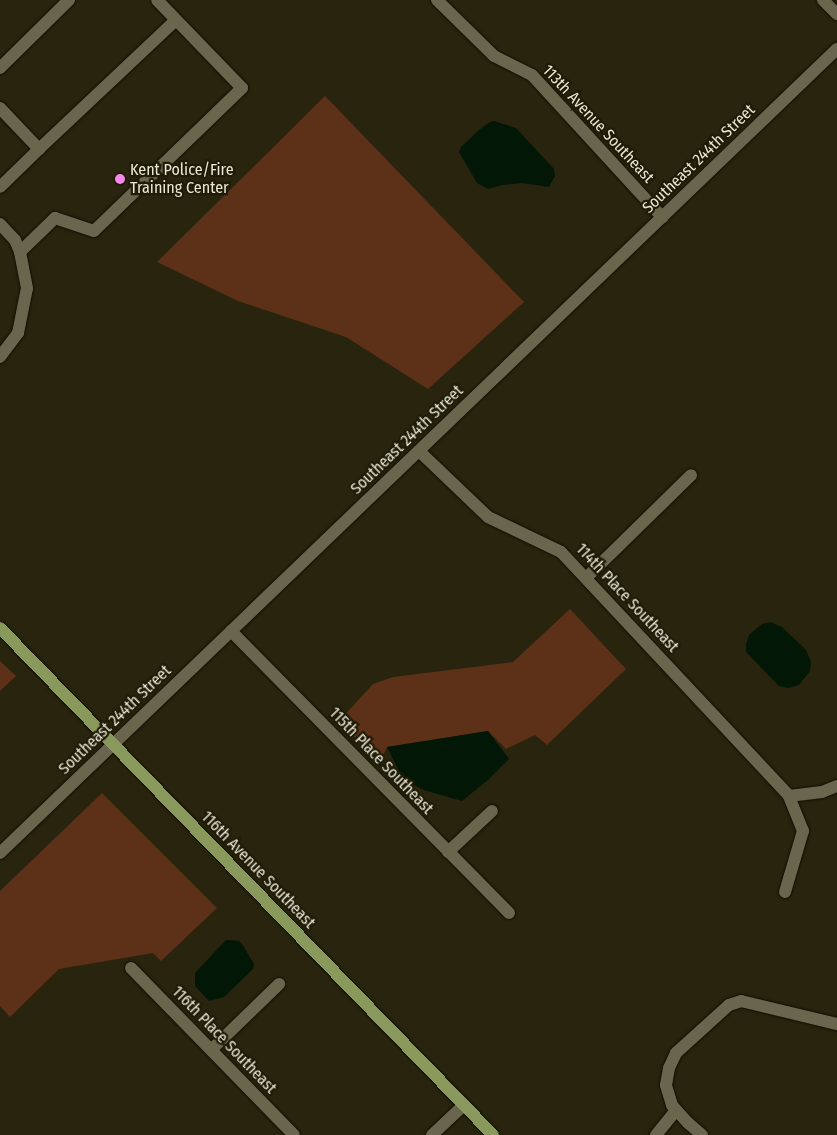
<!DOCTYPE html>
<html>
<head>
<meta charset="utf-8">
<style>
	body { margin:0 }
	#map { position:relative; width:837px; height:1135px; overflow:hidden; background:#28240e; font-family:"Fira Sans Condensed",sans-serif }
	div>[style] { position:absolute }
	.green>* { inset:0; background:#5d3018 }
	.water>* { inset:0; background:#021706 }
	.roads { filter:drop-shadow(0 0 1px #110d00) drop-shadow(0 0 1px #110d00) }
	.minor>* { height:12px; margin:-6px; padding:0 6px; transform-origin:6px; border-radius:6px; background:#6a664e }
	.major>* { height:12px; margin:-6px; padding:0 6px; transform-origin:6px; border-radius:6px; background:#89985b }
	.dots>* { width:14px; height:14px; translate:-50% -50%; box-sizing:border-box; border:2px solid #1f1b05; border-radius:50% }
	span { translate:-50% -50%; white-space:nowrap; text-align:center; line-height:1.15; -webkit-text-stroke:4.5px #1f1b05; paint-order:stroke }
	.street-label { font-size:16px; color:#e8e6d8 }
	.poi-label { font-size:16px; color:#e8e6d8 }
	.left { translate:0 -50%; text-align:left }
</style>
</head>
<body>
<div id="map">
	<div class="green">
		<div style="clip-path:polygon(325px 96px,524px 302px,428px 389px,346px 337px,238px 301px,157px 262px)"></div>
		<div style="clip-path:polygon(570px 609px,626px 669px,547px 745px,535px 735px,506px 749px,488px 731px,387px 747px,380px 762px,339px 721px,373px 684px,393px 677px,513px 662px)"></div>
		<div style="clip-path:polygon(0 661px,16px 676px,0 691px)"></div>
		<div style="clip-path:polygon(102px 793px,217px 908px,161px 961px,153px 953px,59px 969px,10px 1017px,0 1006px,0 891px)"></div>
	</div>
	<div class="water">
		<div style="clip-path:polygon(494px 121px,516px 128px,554px 169px,555px 176px,549px 187px,522px 183px,502px 185px,488px 189px,477px 183px,459px 152px,461px 147px,479px 130px,490px 122px)"></div>
		<div style="clip-path:polygon(770px 622px,782px 627px,806px 650px,811px 662px,810px 671px,799px 685px,788px 688px,779px 686px,746px 652px,746px 644px,749px 635px,762px 624px)"></div>
		<div style="clip-path:polygon(488px 731px,509px 759px,489px 779px,462px 801px,424px 790px,403px 779px,387px 747px)"></div>
		<div style="clip-path:polygon(226px 940px,239px 941px,242px 944px,254px 964px,253px 969px,224px 997px,209px 1001px,195px 986px,195px 973px)"></div>
	</div>
	<div class="roads">
		<div class="minor">
			<div style="left:437px;top:0;width:80px;rotate:44.5deg"></div>
			<div style="left:494px;top:56px;width:42px;rotate:26.6deg"></div>
			<div style="left:532px;top:75px;width:193px;rotate:47.5deg"></div>
			<div style="left:823px;top:0;width:20px;rotate:45deg"></div>
			<div style="left:0;top:68px;width:97px;rotate:-44.6deg"></div>
			<div style="left:0;top:108px;width:57px;rotate:46.4deg"></div>
			<div style="left:39px;top:149px;width:54px;rotate:135.7deg"></div>
			<div style="left:39px;top:149px;width:188px;rotate:-43.3deg"></div>
			<div style="left:0;top:224px;width:22px;rotate:47deg"></div>
			<div style="left:15px;top:240px;width:13px;rotate:67deg"></div>
			<div style="left:20px;top:252px;width:37px;rotate:79deg"></div>
			<div style="left:27px;top:288px;width:46px;rotate:101.3deg"></div>
			<div style="left:18px;top:333px;width:30px;rotate:127deg"></div>
			<div style="left:20px;top:252px;width:49px;rotate:-44.2deg"></div>
			<div style="left:55px;top:218px;width:41px;rotate:18.4deg"></div>
			<div style="left:94px;top:231px;width:206px;rotate:-44deg"></div>
			<div style="left:242px;top:88px;width:122px;rotate:-134deg"></div>
			<div style="left:419px;top:451px;width:95px;rotate:43.7deg"></div>
			<div style="left:488px;top:517px;width:81px;rotate:25.6deg"></div>
			<div style="left:561px;top:552px;width:334px;rotate:46.9deg"></div>
			<div style="left:586px;top:578px;width:147px;rotate:-44.4deg"></div>
			<div style="left:231px;top:631px;width:396px;rotate:45.4deg"></div>
			<div style="left:448px;top:852px;width:60px;rotate:-43deg"></div>
			<div style="left:0;top:853px;width:1161px;rotate:-43.85deg"></div>
			<div style="left:785px;top:892px;width:64px;rotate:-73.6deg"></div>
			<div style="left:803px;top:831px;width:38px;rotate:-112deg"></div>
			<div style="left:789px;top:796px;width:33px;rotate:-7deg"></div>
			<div style="left:822px;top:792px;width:16px;rotate:-22deg"></div>
			<div style="left:131px;top:968px;width:233px;rotate:45.7deg"></div>
			<div style="left:211px;top:1050px;width:95px;rotate:-44.1deg"></div>
			<div style="left:432px;top:1135px;width:44px;rotate:-43.2deg"></div>
			<div style="left:656px;top:1135px;width:32px;rotate:-51deg"></div>
			<div style="left:702px;top:1135px;width:18px;rotate:-139deg"></div>
			<div style="left:688px;top:1123px;width:24px;rotate:-132deg"></div>
			<div style="left:672px;top:1105px;width:21px;rotate:-107deg"></div>
			<div style="left:666px;top:1085px;width:17px;rotate:-80deg"></div>
			<div style="left:669px;top:1068px;width:17px;rotate:-65deg"></div>
			<div style="left:676px;top:1053px;width:72px;rotate:-42.2deg"></div>
			<div style="left:729px;top:1005px;width:13px;rotate:-18deg"></div>
			<div style="left:741px;top:1001px;width:99px;rotate:13.5deg"></div>
		</div>
		<div class="major">
			<div style="left:0;top:628px;width:707px;rotate:45.8deg"></div>
		</div>
	</div>
	<div class="dots">
		<div style="left:120px;top:179px;background:#f788eb"></div>
	</div>
	<div class="street-label">
		<span style="left:598px;top:124px;rotate:47deg">113th Avenue Southeast</span>
		<span style="left:699px;top:159px;rotate:-44deg">Southeast 244th Street</span>
		<span style="left:407px;top:440px;rotate:-44deg">Southeast 244th Street</span>
		<span style="left:627px;top:598px;rotate:47deg">114th Place Southeast</span>
		<span style="left:115px;top:720px;rotate:-44deg">Southeast 244th Street</span>
		<span style="left:381px;top:761px;rotate:46deg">115th Place Southeast</span>
		<span style="left:258px;top:870px;rotate:46deg">116th Avenue Southeast</span>
		<span style="left:224px;top:1040px;rotate:46deg">116th Place Southeast</span>
	</div>
	<div class="poi-label">
		<span class="left" style="left:130px;top:179px">Kent Police/Fire<br>Training Center</span>
	</div>
</div>
</body>
</html>
